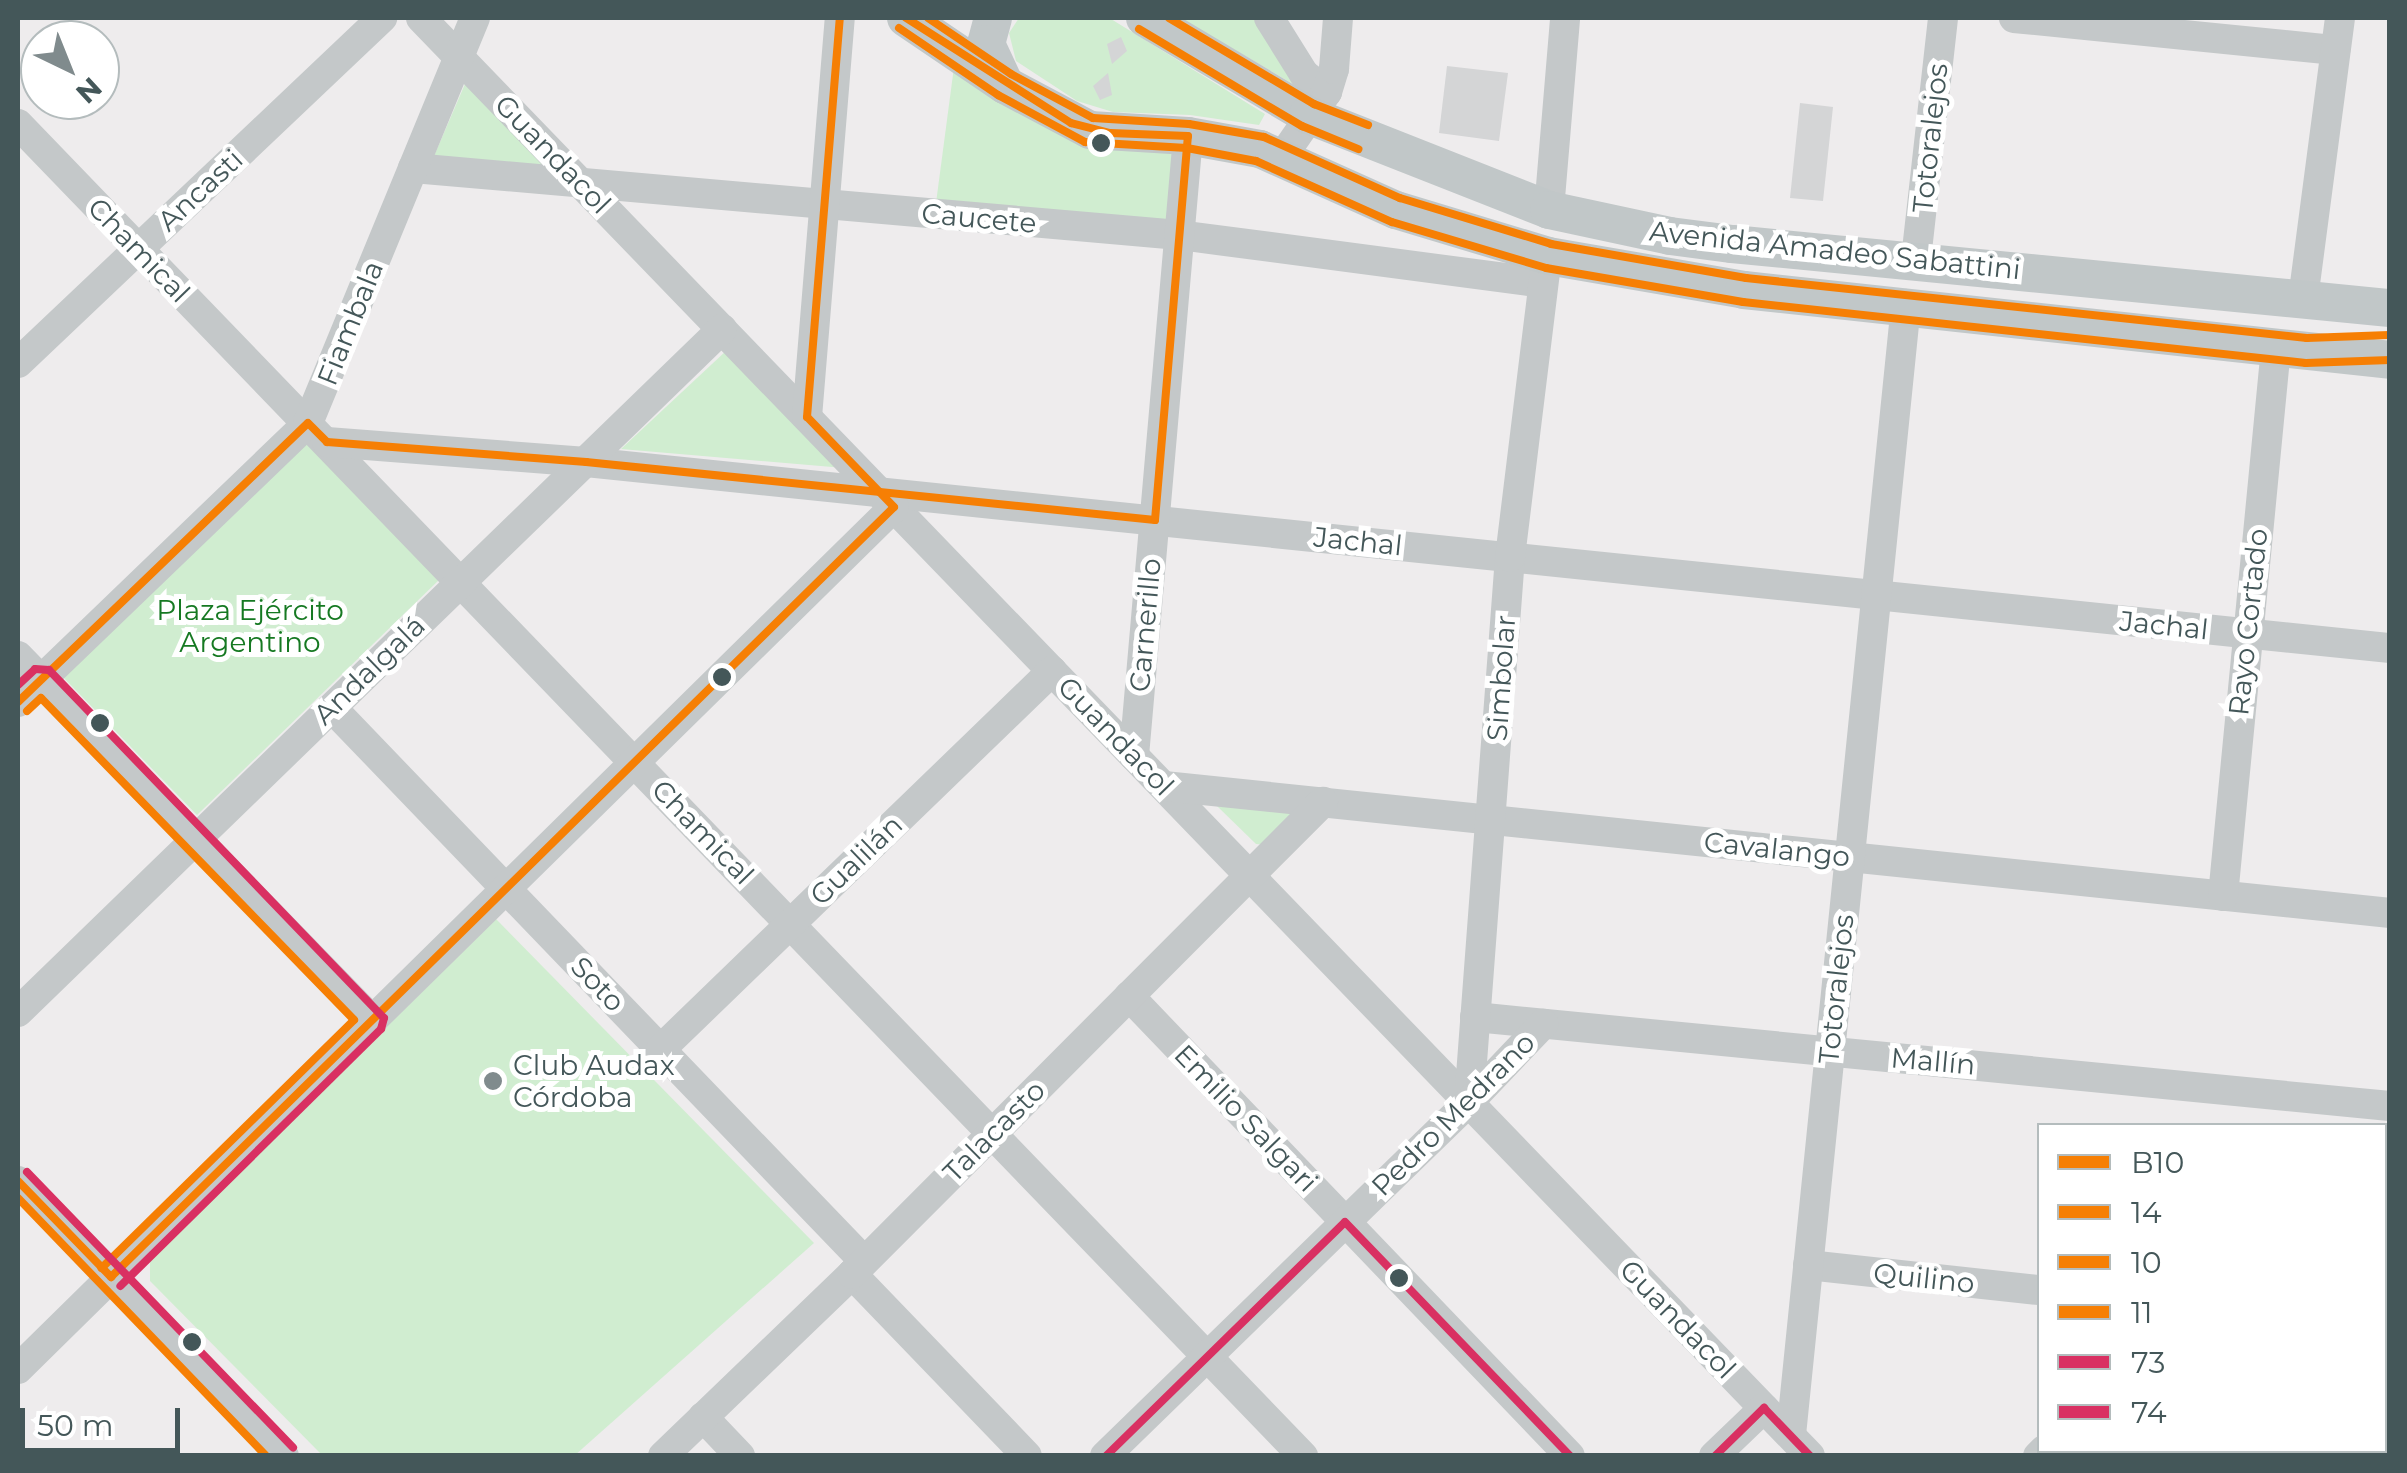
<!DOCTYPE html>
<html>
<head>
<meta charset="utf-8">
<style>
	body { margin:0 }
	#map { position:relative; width:2407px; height:1473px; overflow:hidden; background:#eeeced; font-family:Montserrat,sans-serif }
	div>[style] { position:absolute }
	.green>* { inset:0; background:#d0edd0 }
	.building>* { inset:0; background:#d4d5d6 }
	.minor>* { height:30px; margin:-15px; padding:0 15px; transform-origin:15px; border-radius:15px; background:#c4c8c9 }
	.major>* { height:38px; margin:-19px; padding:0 19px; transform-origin:19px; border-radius:19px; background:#c1c7c8 }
	.bus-1>* { height:8px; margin:-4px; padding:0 4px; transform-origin:4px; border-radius:4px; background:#f67f04 }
	.bus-2>* { height:8px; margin:-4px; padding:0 4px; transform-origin:4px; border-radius:4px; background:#f67f04 }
	.bus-3>* { height:8px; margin:-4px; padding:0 4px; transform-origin:4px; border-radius:4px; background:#f67f04 }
	.bus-4>* { height:8px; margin:-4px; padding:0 4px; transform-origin:4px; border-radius:4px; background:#f67f04 }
	.bus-5>* { height:8px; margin:-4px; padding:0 4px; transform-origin:4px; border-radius:4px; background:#d93062 }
	.bus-6>* { height:8px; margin:-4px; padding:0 4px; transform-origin:4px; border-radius:4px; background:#d93062 }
	.dots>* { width:28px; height:28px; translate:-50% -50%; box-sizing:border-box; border:5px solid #fff; border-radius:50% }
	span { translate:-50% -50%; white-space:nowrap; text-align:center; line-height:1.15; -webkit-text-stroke:10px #fff; paint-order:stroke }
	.street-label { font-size:28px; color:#445759 }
	.park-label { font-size:28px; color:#167922 }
	.poi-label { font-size:28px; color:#445759 }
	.left { translate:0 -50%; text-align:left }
	.frame { position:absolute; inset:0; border:20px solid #445759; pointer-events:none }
	.legend { position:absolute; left:2037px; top:1123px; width:350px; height:330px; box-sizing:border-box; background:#fff; border:2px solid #b4bcbd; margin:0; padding:12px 18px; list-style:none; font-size:30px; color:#445759 }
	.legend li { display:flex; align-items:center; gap:20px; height:50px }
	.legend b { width:50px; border:2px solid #b4bcbd }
	.north { position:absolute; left:20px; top:20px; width:100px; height:100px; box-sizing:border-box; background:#fff; border:2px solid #b4bcbd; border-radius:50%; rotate:137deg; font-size:28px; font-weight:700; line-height:40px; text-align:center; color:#445759 }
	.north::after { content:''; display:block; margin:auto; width:35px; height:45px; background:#808b8d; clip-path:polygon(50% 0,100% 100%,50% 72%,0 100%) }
	.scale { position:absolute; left:20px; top:1408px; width:160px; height:45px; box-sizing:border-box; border:5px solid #445759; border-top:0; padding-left:12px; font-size:30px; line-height:35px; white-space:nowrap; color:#445759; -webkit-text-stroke:8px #fff; paint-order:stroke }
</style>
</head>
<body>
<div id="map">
	<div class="green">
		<div style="clip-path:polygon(1019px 18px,1111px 19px,1265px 114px,1259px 125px,1190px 115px,1113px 112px,1077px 101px,1016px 61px,1009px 33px)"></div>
		<div style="clip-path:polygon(1178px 18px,1269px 18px,1293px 84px,1249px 58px)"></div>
		<div style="clip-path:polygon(954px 67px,1176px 146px,1169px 223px,936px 203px)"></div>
		<div style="clip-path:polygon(468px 77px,551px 166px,434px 156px)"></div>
		<div style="clip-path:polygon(727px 350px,844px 468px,621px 449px)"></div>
		<div style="clip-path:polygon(304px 437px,441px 578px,197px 815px,60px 674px)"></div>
		<div style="clip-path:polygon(1217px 806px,1294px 807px,1294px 819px,1267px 845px,1256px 844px)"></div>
		<div style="clip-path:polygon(496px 919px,814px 1243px,574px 1456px,322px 1455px,150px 1281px,150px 1260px)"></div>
	</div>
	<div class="building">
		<div style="clip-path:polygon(1121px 37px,1127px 51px,1112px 64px,1107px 44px)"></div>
		<div style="clip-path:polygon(1447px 66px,1508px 73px,1499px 141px,1439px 133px)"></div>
		<div style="clip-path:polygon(1108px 73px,1112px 95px,1100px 100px,1093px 86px)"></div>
		<div style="clip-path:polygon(1800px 103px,1833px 107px,1823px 201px,1790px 198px)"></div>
	</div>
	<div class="minor">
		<div style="left:421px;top:18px;width:1999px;rotate:45.99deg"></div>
		<div style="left:1269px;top:18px;width:66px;rotate:58deg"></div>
		<div style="left:1304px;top:74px;width:29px;rotate:38deg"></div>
		<div style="left:2014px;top:18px;width:323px;rotate:5.7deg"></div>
		<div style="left:18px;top:124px;width:1851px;rotate:46.03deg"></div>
		<div style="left:1282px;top:157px;width:79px;rotate:-55.3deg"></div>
		<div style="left:1327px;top:92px;width:24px;rotate:-73deg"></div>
		<div style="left:1334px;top:69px;width:51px;rotate:-85.5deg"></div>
		<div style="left:413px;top:168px;width:769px;rotate:5deg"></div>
		<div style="left:1179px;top:235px;width:366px;rotate:7.5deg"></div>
		<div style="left:1549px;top:210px;width:193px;rotate:-85.2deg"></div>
		<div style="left:1916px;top:259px;width:243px;rotate:-83.6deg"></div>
		<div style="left:2303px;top:299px;width:283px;rotate:-82.5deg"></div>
		<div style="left:18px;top:363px;width:502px;rotate:-43.46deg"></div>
		<div style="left:807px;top:417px;width:400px;rotate:-85.3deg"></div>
		<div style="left:327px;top:442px;width:260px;rotate:4.4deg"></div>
		<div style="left:586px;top:462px;width:1814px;rotate:5.89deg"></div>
		<div style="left:18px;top:656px;width:508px;rotate:45.8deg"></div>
		<div style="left:18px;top:702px;width:402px;rotate:-43.9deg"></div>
		<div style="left:308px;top:423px;width:438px;rotate:-67.6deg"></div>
		<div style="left:332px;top:708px;width:767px;rotate:46.11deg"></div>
		<div style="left:1134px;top:756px;width:622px;rotate:-85.02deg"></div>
		<div style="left:1164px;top:786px;width:1233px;rotate:5.91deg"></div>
		<div style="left:2223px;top:896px;width:551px;rotate:-84.48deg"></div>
		<div style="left:1129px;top:996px;width:637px;rotate:46.21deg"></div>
		<div style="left:18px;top:1012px;width:981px;rotate:-44.13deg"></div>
		<div style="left:1475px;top:1017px;width:919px;rotate:5.56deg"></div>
		<div style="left:661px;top:1049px;width:544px;rotate:-44.03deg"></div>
		<div style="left:1469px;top:1102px;width:547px;rotate:-85.7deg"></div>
		<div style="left:1510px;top:557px;width:295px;rotate:-83deg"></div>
		<div style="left:18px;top:1181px;width:383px;rotate:46deg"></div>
		<div style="left:1808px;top:1265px;width:233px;rotate:6.2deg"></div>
		<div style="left:852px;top:1274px;width:252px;rotate:46.1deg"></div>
		<div style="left:2384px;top:1327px;width:6px"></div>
		<div style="left:18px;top:1369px;width:1229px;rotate:-44.54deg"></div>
		<div style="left:703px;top:1417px;width:54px;rotate:46.5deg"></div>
		<div style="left:1791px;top:1435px;width:1137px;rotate:-84.19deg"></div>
		<div style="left:663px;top:1456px;width:262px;rotate:-43.9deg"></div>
		<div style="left:852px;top:1274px;width:667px;rotate:-45.06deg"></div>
		<div style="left:1105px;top:1456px;width:508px;rotate:-44.2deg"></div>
		<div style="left:1469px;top:1102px;width:108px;rotate:-46.5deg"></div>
		<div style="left:1714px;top:1456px;width:69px;rotate:-43.8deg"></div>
		<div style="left:2038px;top:1456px;width:8px;rotate:-45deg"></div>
		<div style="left:2287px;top:1456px;width:6px;rotate:-81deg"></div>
	</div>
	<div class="major">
		<div style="left:906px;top:18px;width:120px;rotate:34.1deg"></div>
		<div style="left:1005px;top:85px;width:96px;rotate:27.9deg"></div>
		<div style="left:1090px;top:130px;width:98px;rotate:3.5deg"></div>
		<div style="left:1188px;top:136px;width:73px;rotate:10.2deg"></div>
		<div style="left:1260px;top:149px;width:149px;rotate:24.2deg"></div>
		<div style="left:1396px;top:210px;width:159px;rotate:16.8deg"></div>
		<div style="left:1548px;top:256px;width:199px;rotate:9.8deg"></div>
		<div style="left:1744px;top:290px;width:650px;rotate:6.18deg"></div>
		<div style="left:993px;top:18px;width:27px;rotate:105deg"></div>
		<div style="left:986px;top:44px;width:45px;rotate:65.1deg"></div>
		<div style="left:1145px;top:18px;width:190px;rotate:30.8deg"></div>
		<div style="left:1308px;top:115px;width:259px;rotate:21.5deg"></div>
		<div style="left:1549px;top:210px;width:124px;rotate:12.1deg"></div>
		<div style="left:1670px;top:236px;width:63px;rotate:7.4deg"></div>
		<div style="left:1732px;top:244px;width:661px;rotate:5.56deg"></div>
	</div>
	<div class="bus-1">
		<div style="left:18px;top:702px;width:402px;rotate:-43.9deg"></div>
		<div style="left:308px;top:423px;width:27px;rotate:45deg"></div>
		<div style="left:327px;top:442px;width:260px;rotate:4.4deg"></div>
		<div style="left:586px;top:462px;width:572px;rotate:5.82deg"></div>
		<div style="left:1155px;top:520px;width:385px;rotate:-85.1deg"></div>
		<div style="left:1188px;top:136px;width:78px;rotate:-177.8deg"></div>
		<div style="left:1110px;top:133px;width:40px;rotate:-165.6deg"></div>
		<div style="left:1071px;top:123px;width:196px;rotate:-147.5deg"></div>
		<div style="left:18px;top:1181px;width:134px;rotate:45.9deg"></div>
		<div style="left:111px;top:1277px;width:1098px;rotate:-44.52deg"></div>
		<div style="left:894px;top:507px;width:125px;rotate:-134deg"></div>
		<div style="left:807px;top:417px;width:400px;rotate:-85.3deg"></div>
	</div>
	<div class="bus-2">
		<div style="left:899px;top:28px;width:120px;rotate:34.1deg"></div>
		<div style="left:998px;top:95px;width:99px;rotate:28.4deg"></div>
		<div style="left:1085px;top:142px;width:102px;rotate:3.4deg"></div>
		<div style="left:1187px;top:148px;width:70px;rotate:10.7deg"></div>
		<div style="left:1256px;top:161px;width:149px;rotate:24.2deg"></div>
		<div style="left:1392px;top:222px;width:161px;rotate:16.6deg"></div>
		<div style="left:1546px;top:268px;width:200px;rotate:9.8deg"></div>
		<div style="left:1743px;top:302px;width:566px;rotate:6.18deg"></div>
		<div style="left:2306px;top:363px;width:84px;rotate:-2deg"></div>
		<div style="left:1139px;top:29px;width:190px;rotate:30.8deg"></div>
		<div style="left:1302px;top:126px;width:61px;rotate:22.3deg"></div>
	</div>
	<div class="bus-3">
		<div style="left:928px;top:18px;width:100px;rotate:34deg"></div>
		<div style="left:1011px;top:74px;width:93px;rotate:28.2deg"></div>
		<div style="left:1093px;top:118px;width:96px;rotate:3.6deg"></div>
		<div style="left:1189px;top:124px;width:76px;rotate:9.8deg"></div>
		<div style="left:1264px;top:137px;width:149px;rotate:24.2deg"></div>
		<div style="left:1400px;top:198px;width:158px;rotate:16.9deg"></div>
		<div style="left:1551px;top:244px;width:198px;rotate:9.9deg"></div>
		<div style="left:1746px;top:278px;width:564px;rotate:6.1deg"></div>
		<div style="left:2307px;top:338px;width:82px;rotate:-2.1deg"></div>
		<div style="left:1169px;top:18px;width:169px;rotate:30.7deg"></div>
		<div style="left:1314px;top:104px;width:58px;rotate:21.3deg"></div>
	</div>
	<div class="bus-4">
		<div style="left:27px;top:711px;width:19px;rotate:-43deg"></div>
		<div style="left:41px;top:698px;width:449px;rotate:45.8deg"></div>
		<div style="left:354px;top:1020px;width:354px;rotate:135.5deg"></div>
		<div style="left:18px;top:1198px;width:358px;rotate:46.1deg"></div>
	</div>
	<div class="bus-5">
		<div style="left:18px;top:685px;width:23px;rotate:-43deg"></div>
		<div style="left:35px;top:669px;width:14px;rotate:4deg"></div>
		<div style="left:49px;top:670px;width:483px;rotate:46.1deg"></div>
		<div style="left:384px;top:1018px;width:11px;rotate:105deg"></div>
		<div style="left:381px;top:1029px;width:366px;rotate:135.4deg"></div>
		<div style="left:27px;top:1172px;width:383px;rotate:46deg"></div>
	</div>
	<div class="bus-6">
		<div style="left:1106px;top:1456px;width:334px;rotate:-44.4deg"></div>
		<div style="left:1345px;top:1222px;width:325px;rotate:46.1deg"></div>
		<div style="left:1715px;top:1456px;width:69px;rotate:-44.4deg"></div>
		<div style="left:1764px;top:1408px;width:66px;rotate:46.2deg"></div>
	</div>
	<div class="dots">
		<div style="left:1101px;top:143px;background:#445759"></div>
		<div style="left:722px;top:677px;background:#445759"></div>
		<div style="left:100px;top:723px;background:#445759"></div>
		<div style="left:493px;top:1081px;background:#808b8d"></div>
		<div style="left:1399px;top:1278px;background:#445759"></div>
		<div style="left:192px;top:1342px;background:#445759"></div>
	</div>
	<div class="street-label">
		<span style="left:1930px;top:138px;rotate:-84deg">Totoralejos</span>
		<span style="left:553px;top:154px;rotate:46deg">Guandacol</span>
		<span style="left:200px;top:190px;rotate:-43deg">Ancasti</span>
		<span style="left:979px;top:218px;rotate:5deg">Caucete</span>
		<span style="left:139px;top:250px;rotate:46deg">Chamical</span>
		<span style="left:1835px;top:250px;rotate:6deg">Avenida Amadeo Sabattini</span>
		<span style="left:350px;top:323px;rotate:-68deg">Fiambala</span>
		<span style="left:1358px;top:541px;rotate:6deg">Jachal</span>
		<span style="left:2248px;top:622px;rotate:-84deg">Rayo Cortado</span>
		<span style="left:1145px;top:625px;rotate:-85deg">Carnerillo</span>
		<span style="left:2164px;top:625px;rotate:6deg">Jachal</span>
		<span style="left:369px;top:670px;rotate:-44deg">Andalgalá</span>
		<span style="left:1501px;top:678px;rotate:-86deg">Simbolar</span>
		<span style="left:1116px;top:736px;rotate:46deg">Guandacol</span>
		<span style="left:703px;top:832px;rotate:46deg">Chamical</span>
		<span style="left:1777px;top:849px;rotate:6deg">Cavalango</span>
		<span style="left:856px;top:860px;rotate:-44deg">Gualilán</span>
		<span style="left:598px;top:984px;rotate:46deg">Soto</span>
		<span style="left:1836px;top:989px;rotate:-84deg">Totoralejos</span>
		<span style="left:1933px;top:1061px;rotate:5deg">Mallín</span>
		<span style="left:1453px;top:1114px;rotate:-45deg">Pedro Medrano</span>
		<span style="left:1246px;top:1118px;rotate:46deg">Emilio Salgari</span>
		<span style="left:994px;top:1131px;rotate:-45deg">Talacasto</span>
		<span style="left:1924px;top:1278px;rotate:6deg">Quilino</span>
		<span style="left:1678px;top:1319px;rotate:46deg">Guandacol</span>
	</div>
	<div class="park-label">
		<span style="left:250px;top:626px">Plaza Ejército<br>Argentino</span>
	</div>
	<div class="poi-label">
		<span class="left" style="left:513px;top:1081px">Club Audax<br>Córdoba</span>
	</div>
	<div class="frame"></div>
	<ul class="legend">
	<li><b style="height:12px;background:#f67f04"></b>B10</li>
	<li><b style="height:12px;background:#f67f04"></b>14</li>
	<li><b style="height:12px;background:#f67f04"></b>10</li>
	<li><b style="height:12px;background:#f67f04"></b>11</li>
	<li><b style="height:12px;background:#d93062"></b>73</li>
	<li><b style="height:12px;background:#d93062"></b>74</li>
	</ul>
	<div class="north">N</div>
	<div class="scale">50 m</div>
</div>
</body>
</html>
